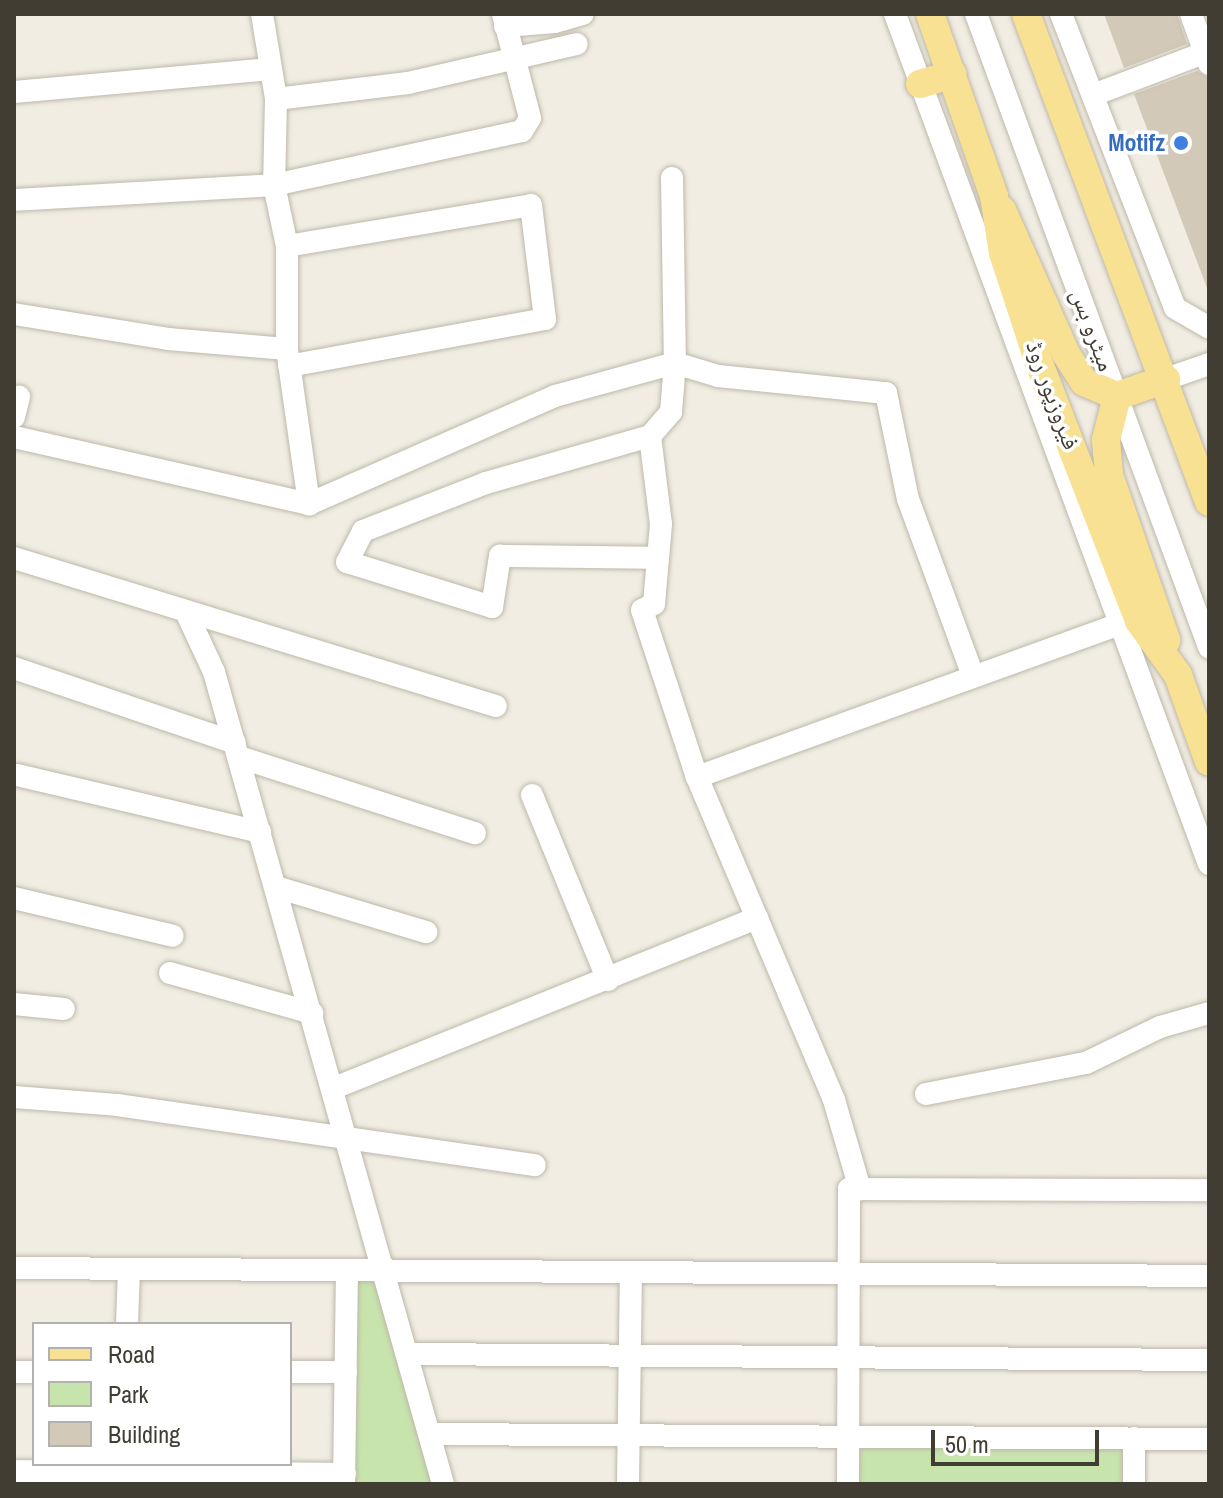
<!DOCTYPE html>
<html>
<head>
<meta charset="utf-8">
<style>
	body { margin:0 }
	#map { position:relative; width:1223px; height:1498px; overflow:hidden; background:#f1ede3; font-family:"Archivo Narrow","Noto Naskh Arabic",sans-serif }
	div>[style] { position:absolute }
	.green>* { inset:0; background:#c8e4ad }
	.building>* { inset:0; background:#d2c9b9 }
	.roads { filter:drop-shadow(0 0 2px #beb8a9) drop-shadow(0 0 2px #beb8a9) }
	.minor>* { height:22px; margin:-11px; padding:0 11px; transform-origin:11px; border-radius:11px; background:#fff }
	.major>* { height:28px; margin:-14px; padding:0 14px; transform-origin:14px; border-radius:14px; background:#f9e193 }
	.dots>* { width:22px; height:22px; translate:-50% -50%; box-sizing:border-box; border:4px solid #fff; border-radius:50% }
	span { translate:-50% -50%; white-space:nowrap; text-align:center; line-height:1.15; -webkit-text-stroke:7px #fff; paint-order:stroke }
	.shop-label { font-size:24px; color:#366cbe; font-weight:700 }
	.right { translate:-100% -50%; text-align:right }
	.street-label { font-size:24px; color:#423d33 }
	.frame { position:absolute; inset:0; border:16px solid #423d33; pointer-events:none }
	.legend { position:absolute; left:32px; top:1322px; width:260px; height:144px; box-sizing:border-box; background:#fff; border:2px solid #b3b1ad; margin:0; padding:10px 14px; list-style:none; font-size:24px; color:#423d33 }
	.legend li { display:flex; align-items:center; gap:16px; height:40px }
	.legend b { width:40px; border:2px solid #b3b1ad }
	.scale { position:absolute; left:931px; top:1430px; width:168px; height:36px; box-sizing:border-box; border:4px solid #423d33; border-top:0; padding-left:10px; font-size:24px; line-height:28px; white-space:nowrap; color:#423d33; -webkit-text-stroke:6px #fff; paint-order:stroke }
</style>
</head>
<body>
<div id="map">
	<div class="green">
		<div style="clip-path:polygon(347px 1272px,385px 1272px,443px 1484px,345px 1484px)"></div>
		<div style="clip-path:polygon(1134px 1438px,1134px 1484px,848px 1484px,848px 1440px)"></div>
	</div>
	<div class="building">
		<div style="clip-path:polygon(1104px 14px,1177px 14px,1187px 44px,1124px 68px)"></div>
		<div style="clip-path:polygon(1197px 71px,1209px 78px,1207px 288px,1134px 94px)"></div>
	</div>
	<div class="roads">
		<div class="minor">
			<div style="left:262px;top:14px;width:86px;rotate:80.6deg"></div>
			<div style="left:276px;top:99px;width:86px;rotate:91.3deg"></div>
			<div style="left:274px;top:185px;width:62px;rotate:78deg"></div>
			<div style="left:287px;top:246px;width:103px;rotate:90deg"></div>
			<div style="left:287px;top:349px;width:157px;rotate:81.9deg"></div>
			<div style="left:895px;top:14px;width:906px;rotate:69.73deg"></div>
			<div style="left:976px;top:14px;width:675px;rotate:69.79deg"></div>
			<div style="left:1061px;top:14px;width:315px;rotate:68.8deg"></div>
			<div style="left:1175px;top:308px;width:39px;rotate:30deg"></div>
			<div style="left:1191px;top:14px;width:53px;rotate:70.2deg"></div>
			<div style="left:505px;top:26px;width:50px;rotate:-4.6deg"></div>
			<div style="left:555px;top:22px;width:29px;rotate:-16deg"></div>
			<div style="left:14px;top:92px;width:258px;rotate:-5.1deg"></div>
			<div style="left:1093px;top:95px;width:124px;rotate:-20.8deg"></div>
			<div style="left:276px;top:99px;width:133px;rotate:-6.9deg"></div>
			<div style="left:408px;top:83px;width:173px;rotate:-13deg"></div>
			<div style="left:672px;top:178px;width:185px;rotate:89.1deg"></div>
			<div style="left:675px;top:363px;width:49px;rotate:94.7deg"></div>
			<div style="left:671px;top:412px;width:32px;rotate:131deg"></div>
			<div style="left:650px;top:436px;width:89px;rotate:82.9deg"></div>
			<div style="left:661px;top:524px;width:80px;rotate:95deg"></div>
			<div style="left:654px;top:604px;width:13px;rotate:153deg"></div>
			<div style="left:642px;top:610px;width:176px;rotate:71.8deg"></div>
			<div style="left:697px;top:777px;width:351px;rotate:67deg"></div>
			<div style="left:834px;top:1100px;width:93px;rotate:73.7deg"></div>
			<div style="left:14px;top:200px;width:260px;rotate:-3.3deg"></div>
			<div style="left:274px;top:185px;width:254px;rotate:-12.3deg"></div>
			<div style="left:522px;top:131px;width:15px;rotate:-58deg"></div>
			<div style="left:530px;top:118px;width:107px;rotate:-104.6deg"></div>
			<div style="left:287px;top:246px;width:247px;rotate:-9.5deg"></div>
			<div style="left:531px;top:205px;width:115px;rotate:83deg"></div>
			<div style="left:545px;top:319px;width:260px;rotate:169.6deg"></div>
			<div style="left:14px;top:314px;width:156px;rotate:9.2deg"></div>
			<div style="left:168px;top:339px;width:119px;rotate:4.8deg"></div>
			<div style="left:1166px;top:379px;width:46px;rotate:-19.2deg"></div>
			<div style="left:14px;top:417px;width:21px;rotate:-76deg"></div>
			<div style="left:650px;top:436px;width:171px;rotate:164deg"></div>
			<div style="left:486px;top:483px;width:132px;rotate:158.7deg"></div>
			<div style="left:363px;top:531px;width:35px;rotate:117deg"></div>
			<div style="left:347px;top:562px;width:152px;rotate:17.2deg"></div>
			<div style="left:492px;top:607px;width:52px;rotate:-81.1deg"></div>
			<div style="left:500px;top:556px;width:158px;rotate:0.7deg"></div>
			<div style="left:14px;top:437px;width:303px;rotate:12.8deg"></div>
			<div style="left:309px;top:504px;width:269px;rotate:-23.7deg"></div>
			<div style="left:555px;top:396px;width:124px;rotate:-15.4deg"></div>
			<div style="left:675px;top:363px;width:45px;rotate:16.8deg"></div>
			<div style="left:718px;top:376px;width:169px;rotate:5.8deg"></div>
			<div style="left:886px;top:393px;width:108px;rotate:78.3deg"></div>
			<div style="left:908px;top:499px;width:189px;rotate:69.8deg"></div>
			<div style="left:14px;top:558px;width:504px;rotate:17.07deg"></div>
			<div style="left:187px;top:614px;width:64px;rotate:65deg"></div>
			<div style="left:214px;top:672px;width:844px;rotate:74.25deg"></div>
			<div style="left:14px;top:668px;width:233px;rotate:18.7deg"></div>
			<div style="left:239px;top:757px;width:248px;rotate:17.9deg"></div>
			<div style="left:17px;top:775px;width:250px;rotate:13.2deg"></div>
			<div style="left:697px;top:777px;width:447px;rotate:-19.9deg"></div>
			<div style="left:532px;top:795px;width:200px;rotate:67.7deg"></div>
			<div style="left:276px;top:887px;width:157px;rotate:16.7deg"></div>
			<div style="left:14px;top:898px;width:163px;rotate:13.4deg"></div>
			<div style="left:170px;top:973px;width:148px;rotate:15.7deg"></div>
			<div style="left:14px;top:1004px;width:50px;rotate:5.7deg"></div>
			<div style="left:334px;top:1088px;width:456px;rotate:-21.9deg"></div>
			<div style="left:926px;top:1094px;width:163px;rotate:-11deg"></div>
			<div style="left:1086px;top:1063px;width:82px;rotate:-25.9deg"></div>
			<div style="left:1160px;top:1027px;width:51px;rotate:-15.9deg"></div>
			<div style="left:14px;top:1097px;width:103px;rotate:4.4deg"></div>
			<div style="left:117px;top:1105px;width:422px;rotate:8.2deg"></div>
			<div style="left:14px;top:1268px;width:1195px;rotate:0.38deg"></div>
			<div style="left:127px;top:1324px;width:55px;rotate:-87.9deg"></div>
			<div style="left:408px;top:1354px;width:801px;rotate:0.43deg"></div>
			<div style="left:14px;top:1372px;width:20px"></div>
			<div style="left:290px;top:1372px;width:56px"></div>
			<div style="left:430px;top:1434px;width:779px;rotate:0.37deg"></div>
			<div style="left:14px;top:1471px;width:331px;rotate:0.5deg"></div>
			<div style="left:344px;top:1484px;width:212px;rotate:-89.2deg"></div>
			<div style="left:628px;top:1484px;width:211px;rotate:-89.2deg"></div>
			<div style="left:848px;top:1484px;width:295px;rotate:-89.8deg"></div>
			<div style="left:849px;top:1189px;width:360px;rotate:0.2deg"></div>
			<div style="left:1134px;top:1484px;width:46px;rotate:-90deg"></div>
		</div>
		<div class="major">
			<div style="left:930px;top:14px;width:193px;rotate:70.6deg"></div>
			<div style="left:994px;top:196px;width:58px;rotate:81deg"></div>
			<div style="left:1003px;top:253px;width:116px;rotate:71.9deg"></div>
			<div style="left:1039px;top:363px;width:277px;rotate:68.8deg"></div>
			<div style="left:1139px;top:621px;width:67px;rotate:54.2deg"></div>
			<div style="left:1178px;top:675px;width:92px;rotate:70.4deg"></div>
			<div style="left:1026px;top:14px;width:521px;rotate:69.44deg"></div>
			<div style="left:920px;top:84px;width:34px;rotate:-17deg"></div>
			<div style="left:1002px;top:210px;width:158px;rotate:66deg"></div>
			<div style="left:1066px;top:354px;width:33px;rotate:57deg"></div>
			<div style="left:1084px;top:382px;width:36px;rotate:23deg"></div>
			<div style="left:1117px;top:396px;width:52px;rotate:-19.1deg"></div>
			<div style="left:1117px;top:396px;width:45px;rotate:104deg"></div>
			<div style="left:1106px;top:440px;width:35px;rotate:85deg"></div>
			<div style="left:1109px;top:475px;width:175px;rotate:70.9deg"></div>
		</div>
	</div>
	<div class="dots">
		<div style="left:1181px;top:143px;background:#3f7fe0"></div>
	</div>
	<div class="shop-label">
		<span class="right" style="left:1165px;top:143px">Motifz</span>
	</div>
	<div class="street-label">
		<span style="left:1093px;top:330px;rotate:70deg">میٹرو بس</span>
		<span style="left:1053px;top:395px;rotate:70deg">فیروزپور روڈ</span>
	</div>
	<div class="frame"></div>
	<ul class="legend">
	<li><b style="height:10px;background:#f9e193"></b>Road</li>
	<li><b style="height:22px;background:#c8e4ad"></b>Park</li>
	<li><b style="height:22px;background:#d2c9b9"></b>Building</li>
	</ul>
	<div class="scale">50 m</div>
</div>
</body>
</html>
